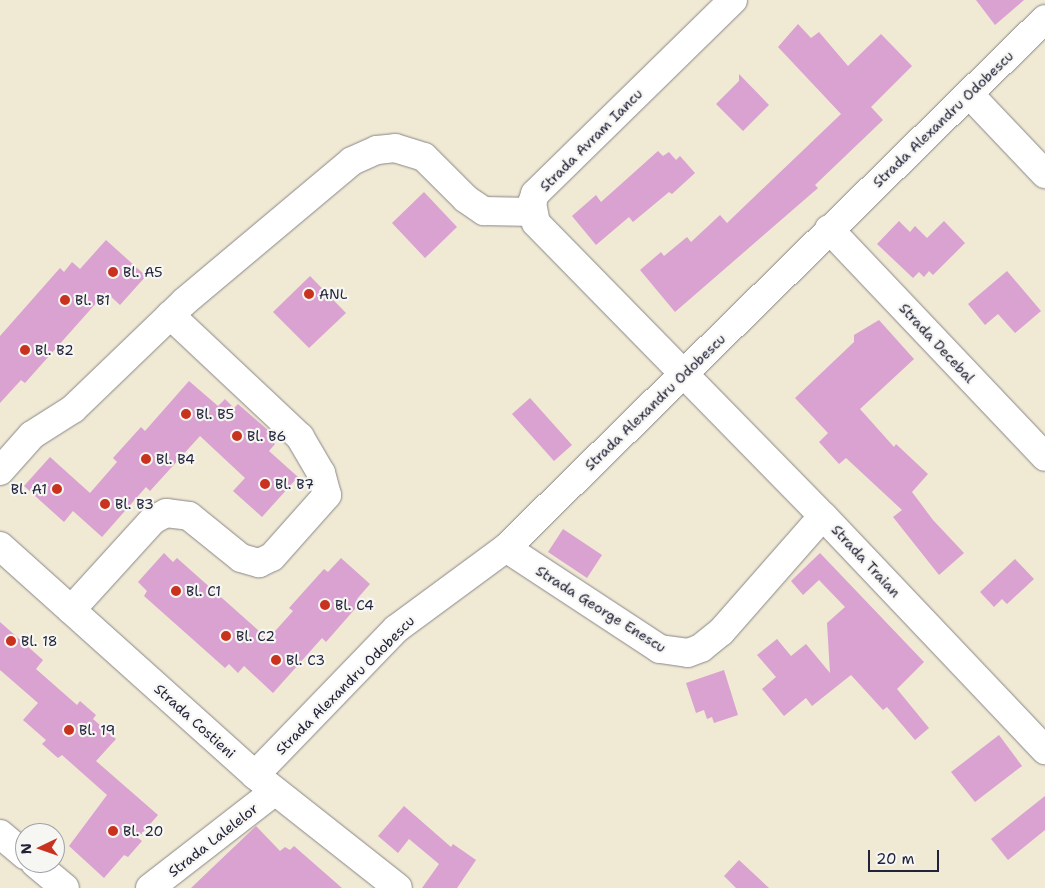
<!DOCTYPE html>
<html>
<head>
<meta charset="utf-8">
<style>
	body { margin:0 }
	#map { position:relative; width:1045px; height:888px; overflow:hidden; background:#f0e9d4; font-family:"Shantell Sans",sans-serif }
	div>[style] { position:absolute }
	.building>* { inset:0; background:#d9a2d1 }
	.roads { filter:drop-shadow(0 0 1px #898688) drop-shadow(0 0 1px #898688) }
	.minor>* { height:28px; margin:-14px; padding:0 14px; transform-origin:14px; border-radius:14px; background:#fff }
	.dots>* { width:14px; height:14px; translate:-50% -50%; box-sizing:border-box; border:2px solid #f6f6f2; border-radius:50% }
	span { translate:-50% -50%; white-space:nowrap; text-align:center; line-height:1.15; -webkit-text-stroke:4.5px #f6f6f2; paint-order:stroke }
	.street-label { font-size:14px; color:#22223b }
	.poi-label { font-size:14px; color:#22223b }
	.left { translate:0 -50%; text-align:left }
	.right { translate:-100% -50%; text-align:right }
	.north { position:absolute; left:15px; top:823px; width:50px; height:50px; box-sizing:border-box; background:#f6f6f2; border:1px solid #a1a1a9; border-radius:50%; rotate:267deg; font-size:14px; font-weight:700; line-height:20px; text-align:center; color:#22223b }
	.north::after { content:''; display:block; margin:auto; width:18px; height:22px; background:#c8321e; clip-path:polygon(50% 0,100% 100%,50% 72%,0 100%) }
	.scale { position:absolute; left:868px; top:850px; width:71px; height:22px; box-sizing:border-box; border:2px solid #22223b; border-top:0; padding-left:6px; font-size:15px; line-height:18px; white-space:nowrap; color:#22223b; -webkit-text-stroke:4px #f6f6f2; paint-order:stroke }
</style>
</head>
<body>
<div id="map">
	<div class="building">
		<div style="clip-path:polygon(976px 0,1024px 0,995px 25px)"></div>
		<div style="clip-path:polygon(798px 24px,811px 38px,819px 32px,848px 66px,881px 34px,912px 66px,871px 107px,883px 120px,815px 185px,818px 188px,675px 312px,640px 270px,661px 252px,664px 256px,687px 237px,691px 242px,720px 215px,727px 223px,841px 114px,778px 47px)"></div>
		<div style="clip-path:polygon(739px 74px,769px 105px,743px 131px,716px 104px,739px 81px)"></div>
		<div style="clip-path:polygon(658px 151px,663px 156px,669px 152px,676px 160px,680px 156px,695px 173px,672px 194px,669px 192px,633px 222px,629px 217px,596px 245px,572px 216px,596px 195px,601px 202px)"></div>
		<div style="clip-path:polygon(424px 192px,457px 227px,425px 258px,392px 223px)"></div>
		<div style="clip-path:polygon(899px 221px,910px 232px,915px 226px,927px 238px,944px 221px,965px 243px,933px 275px,929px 271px,924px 277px,919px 272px,913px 278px,877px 244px)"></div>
		<div style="clip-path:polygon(106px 240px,146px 276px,120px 305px,106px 292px,25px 383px,21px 380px,0 403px,0 336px,60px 268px,64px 272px,72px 262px,80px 269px)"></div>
		<div style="clip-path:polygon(1007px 271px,1041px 311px,1015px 333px,998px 314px,985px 325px,968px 304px)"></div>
		<div style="clip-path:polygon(310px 276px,346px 313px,309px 348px,273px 312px)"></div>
		<div style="clip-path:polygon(879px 320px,914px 359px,860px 409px,894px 447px,896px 444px,928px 474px,912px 492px,933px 520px,964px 553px,939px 575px,893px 517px,902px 510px,846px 458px,839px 464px,819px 442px,828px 433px,795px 398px,854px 342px,854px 335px)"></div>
		<div style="clip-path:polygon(189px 381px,218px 406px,225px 399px,234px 408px,238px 404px,269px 431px,266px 436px,275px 444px,269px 451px,298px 477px,262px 517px,233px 491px,245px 478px,200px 436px,150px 491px,146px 487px,102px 537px,73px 511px,64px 522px,24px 486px,50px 457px,90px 493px,117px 462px,113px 458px,141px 427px,145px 431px)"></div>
		<div style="clip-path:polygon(530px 398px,572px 445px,554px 461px,512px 414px)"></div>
		<div style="clip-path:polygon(563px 529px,602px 555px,587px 578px,548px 552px)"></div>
		<div style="clip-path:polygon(164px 553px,173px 562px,177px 558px,268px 639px,293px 611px,289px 608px,324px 569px,328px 572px,341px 558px,370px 584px,357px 599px,361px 602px,326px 642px,322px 638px,273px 693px,244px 666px,238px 673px,229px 664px,225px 668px,144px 596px,147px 591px,138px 582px)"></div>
		<div style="clip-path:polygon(820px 553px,924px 662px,897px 689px,929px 728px,915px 740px,887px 707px,883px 710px,851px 675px,812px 706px,806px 698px,784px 716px,762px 689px,776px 677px,757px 655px,777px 639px,791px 656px,806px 644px,830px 673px,827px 623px,845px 607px,819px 580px,803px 595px,791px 581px)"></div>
		<div style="clip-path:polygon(1015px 559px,1034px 579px,1007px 604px,1002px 599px,994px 607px,980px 592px)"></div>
		<div style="clip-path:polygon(0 622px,43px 660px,36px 669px,77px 705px,80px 701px,96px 715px,93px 719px,116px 739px,96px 761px,158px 815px,138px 838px,142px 841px,128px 857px,124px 855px,104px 878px,69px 846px,107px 795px,62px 755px,58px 758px,42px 744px,46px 740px,23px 720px,38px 703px,0 670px)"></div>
		<div style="clip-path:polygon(724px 670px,738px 715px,714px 723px,712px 717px,707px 719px,704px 710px,696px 713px,686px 683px)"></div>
		<div style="clip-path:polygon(999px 735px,1022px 766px,975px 802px,951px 772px)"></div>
		<div style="clip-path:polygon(1045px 796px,1045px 830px,1008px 860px,991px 839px)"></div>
		<div style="clip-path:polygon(404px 806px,451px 847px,453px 844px,476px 860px,457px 888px,422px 888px,439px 864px,409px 839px,398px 853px,378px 836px)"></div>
		<div style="clip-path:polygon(256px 826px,280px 851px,285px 847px,290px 850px,294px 846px,342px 888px,191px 888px)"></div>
		<div style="clip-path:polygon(739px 860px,769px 888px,736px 888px,724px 876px)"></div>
	</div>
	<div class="roads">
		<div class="minor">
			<div style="left:733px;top:0;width:277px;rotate:135.6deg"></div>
			<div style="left:535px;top:194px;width:9px;rotate:108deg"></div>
			<div style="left:532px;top:203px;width:20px;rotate:79deg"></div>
			<div style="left:536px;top:223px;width:410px;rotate:45.6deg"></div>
			<div style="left:823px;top:516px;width:323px;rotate:46.5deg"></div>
			<div style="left:970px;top:95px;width:109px;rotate:46.5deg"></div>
			<div style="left:829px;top:229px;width:314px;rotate:46.5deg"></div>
			<div style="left:0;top:471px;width:48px;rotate:-48.4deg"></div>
			<div style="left:32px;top:435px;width:49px;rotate:-32.4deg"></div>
			<div style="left:73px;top:409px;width:154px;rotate:-43.9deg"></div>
			<div style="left:184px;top:302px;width:219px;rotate:-40deg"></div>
			<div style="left:352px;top:161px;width:27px;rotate:-24deg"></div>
			<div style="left:377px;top:150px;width:18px;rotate:-6deg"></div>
			<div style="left:395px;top:148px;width:30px;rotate:17deg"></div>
			<div style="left:424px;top:157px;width:59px;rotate:45deg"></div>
			<div style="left:466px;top:199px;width:22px;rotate:34deg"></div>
			<div style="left:484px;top:211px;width:49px;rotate:1.2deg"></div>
			<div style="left:0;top:546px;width:343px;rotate:41.9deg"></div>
			<div style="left:255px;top:775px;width:182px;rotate:38.3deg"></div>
			<div style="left:506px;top:548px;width:184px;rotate:33.3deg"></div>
			<div style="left:660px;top:649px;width:28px;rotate:8deg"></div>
			<div style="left:688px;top:653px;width:14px;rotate:-21deg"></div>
			<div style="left:701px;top:648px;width:26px;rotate:-39deg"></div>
			<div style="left:721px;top:632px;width:154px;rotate:-48.7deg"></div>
			<div style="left:71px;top:610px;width:122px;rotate:-47.7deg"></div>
			<div style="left:153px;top:520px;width:15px;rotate:-28deg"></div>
			<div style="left:166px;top:513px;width:23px;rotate:7deg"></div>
			<div style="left:189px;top:516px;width:67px;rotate:38.9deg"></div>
			<div style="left:241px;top:558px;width:19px;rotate:16deg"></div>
			<div style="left:259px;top:563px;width:14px;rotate:-25deg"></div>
			<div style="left:272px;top:557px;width:83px;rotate:-48.4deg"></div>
			<div style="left:327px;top:495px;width:23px;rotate:-105deg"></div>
			<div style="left:321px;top:473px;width:42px;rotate:-120.3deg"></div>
			<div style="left:300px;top:437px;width:178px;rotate:-136.8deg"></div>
			<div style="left:255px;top:775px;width:203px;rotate:-46deg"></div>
			<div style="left:396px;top:629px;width:137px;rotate:-36.4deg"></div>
			<div style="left:506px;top:548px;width:755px;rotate:-44.46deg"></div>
			<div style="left:0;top:834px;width:33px;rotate:40deg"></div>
			<div style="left:35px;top:863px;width:39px;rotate:40deg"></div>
			<div style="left:150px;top:888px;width:158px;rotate:-37.8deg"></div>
		</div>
	</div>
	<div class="dots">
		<div style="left:113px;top:272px;background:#c8321e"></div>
		<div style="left:309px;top:294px;background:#c8321e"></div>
		<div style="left:65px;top:300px;background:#c8321e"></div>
		<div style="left:25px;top:350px;background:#c8321e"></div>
		<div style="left:186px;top:414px;background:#c8321e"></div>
		<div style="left:237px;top:436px;background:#c8321e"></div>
		<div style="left:146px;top:459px;background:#c8321e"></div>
		<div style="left:265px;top:484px;background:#c8321e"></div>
		<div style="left:57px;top:489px;background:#c8321e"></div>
		<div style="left:105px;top:504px;background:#c8321e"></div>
		<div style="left:176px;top:591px;background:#c8321e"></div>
		<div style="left:325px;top:605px;background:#c8321e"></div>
		<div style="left:226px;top:636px;background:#c8321e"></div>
		<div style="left:11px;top:641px;background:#c8321e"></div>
		<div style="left:276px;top:660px;background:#c8321e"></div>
		<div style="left:69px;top:730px;background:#c8321e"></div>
		<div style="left:113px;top:831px;background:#c8321e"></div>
	</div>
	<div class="street-label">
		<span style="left:943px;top:119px;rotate:-44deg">Strada Alexandru Odobescu</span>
		<span style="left:591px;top:140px;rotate:-45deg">Strada Avram Iancu</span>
		<span style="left:937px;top:343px;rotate:47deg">Strada Decebal</span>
		<span style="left:655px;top:402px;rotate:-44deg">Strada Alexandru Odobescu</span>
		<span style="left:866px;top:561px;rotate:47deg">Strada Traian</span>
		<span style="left:601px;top:609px;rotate:32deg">Strada George Enescu</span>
		<span style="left:345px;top:685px;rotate:-45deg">Strada Alexandru Odobescu</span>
		<span style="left:195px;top:721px;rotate:42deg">Strada Costieni</span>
		<span style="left:213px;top:840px;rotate:-38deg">Strada Lalelelor</span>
	</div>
	<div class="poi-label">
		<span class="left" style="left:123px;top:272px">Bl. A5</span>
		<span class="left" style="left:319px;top:294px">ANL</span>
		<span class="left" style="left:75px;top:300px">Bl. B1</span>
		<span class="left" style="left:35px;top:350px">Bl. B2</span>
		<span class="left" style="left:196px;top:414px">Bl. B5</span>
		<span class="left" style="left:247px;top:436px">Bl. B6</span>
		<span class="left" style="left:156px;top:459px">Bl. B4</span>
		<span class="left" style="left:275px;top:484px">Bl. B7</span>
		<span class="right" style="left:47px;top:489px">Bl. A1</span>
		<span class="left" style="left:115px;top:504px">Bl. B3</span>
		<span class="left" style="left:186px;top:591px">Bl. C1</span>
		<span class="left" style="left:335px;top:605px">Bl. C4</span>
		<span class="left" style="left:236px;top:636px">Bl. C2</span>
		<span class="left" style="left:21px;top:641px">Bl. 18</span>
		<span class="left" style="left:286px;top:660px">Bl. C3</span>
		<span class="left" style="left:79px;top:730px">Bl. 19</span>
		<span class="left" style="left:123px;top:831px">Bl. 20</span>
	</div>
	<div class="north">N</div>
	<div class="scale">20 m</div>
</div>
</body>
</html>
